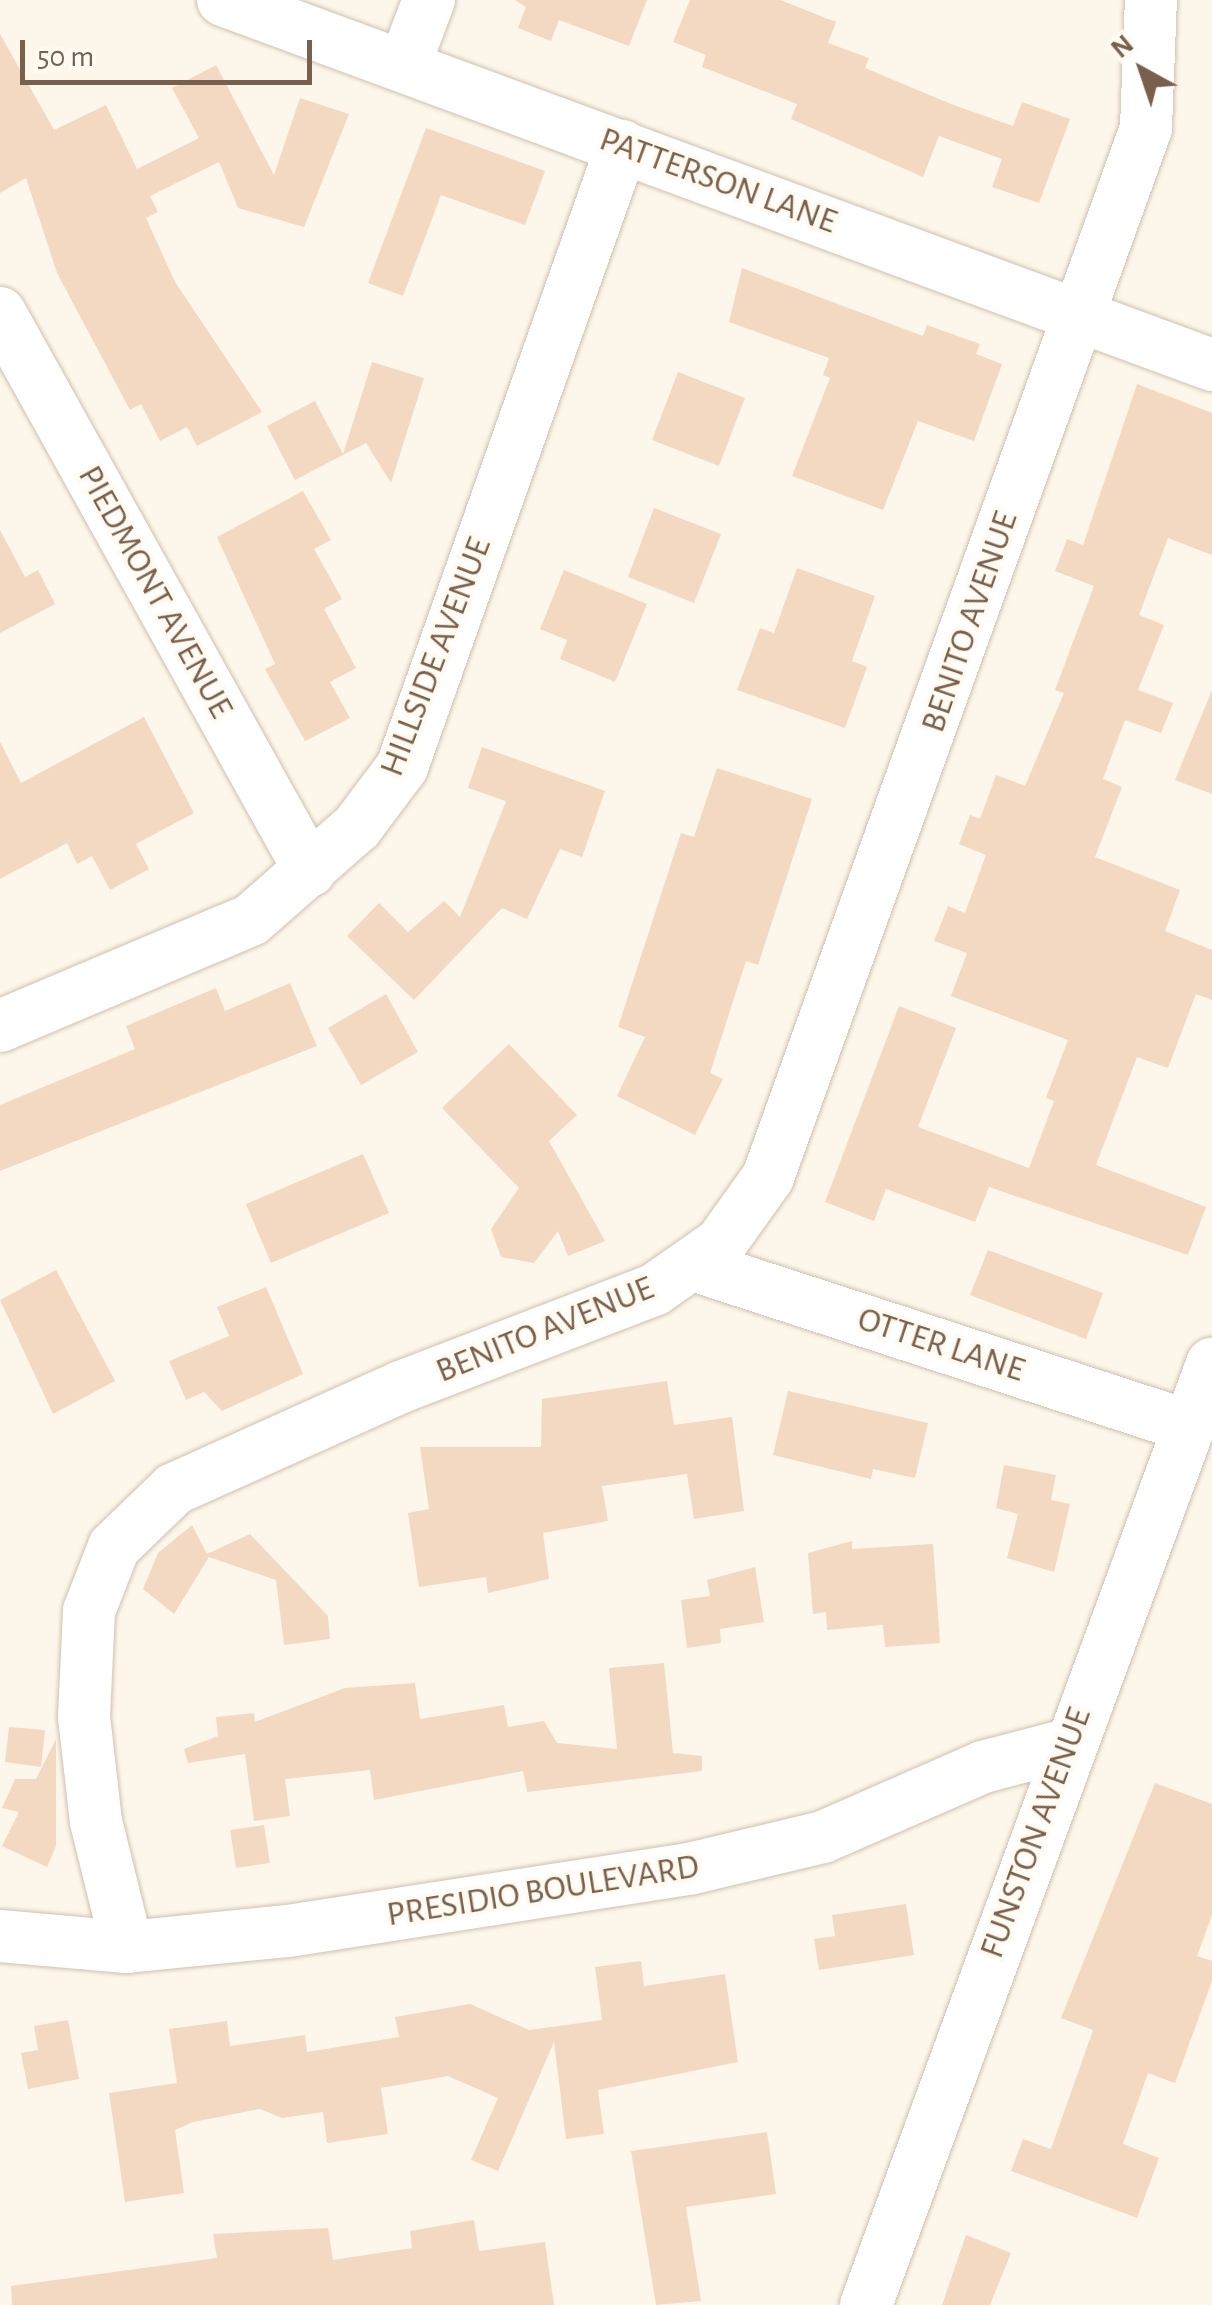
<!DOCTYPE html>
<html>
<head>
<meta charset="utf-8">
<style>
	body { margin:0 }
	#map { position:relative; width:1212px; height:2305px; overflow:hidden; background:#fdf7eb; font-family:"Alegreya Sans",sans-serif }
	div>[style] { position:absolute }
	.building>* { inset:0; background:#f3d9c2 }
	.roads { filter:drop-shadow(0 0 2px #d0c0af) drop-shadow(0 0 2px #d0c0af) }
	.minor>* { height:52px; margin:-26px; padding:0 26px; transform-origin:26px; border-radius:26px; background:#fff }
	span { translate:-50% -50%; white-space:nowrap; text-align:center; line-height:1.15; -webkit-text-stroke:8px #fffbf2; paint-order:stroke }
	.street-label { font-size:35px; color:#79604d }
	.north { position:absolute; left:1092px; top:20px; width:100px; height:100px; -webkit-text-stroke:8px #fffbf2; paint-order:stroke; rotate:320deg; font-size:28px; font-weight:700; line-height:40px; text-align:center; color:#79604d }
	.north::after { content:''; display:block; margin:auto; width:35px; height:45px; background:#79604d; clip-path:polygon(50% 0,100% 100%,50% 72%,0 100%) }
	.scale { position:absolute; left:20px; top:40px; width:292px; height:45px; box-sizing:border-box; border:5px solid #79604d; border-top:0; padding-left:12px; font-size:30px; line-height:35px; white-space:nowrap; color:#79604d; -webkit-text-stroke:8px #fffbf2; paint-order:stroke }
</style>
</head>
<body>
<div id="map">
	<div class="building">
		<div style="clip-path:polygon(515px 0,647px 0,629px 46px,559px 20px,551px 41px,518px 28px,526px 7px)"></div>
		<div style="clip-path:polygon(690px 0,780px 0,836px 22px,828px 43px,869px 58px,865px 68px,951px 104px,1013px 126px,1022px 102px,1070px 119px,1039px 203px,992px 187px,1002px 159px,939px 136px,923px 177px,791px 119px,797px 104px,702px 67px,706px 55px,673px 42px)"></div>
		<div style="clip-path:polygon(0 34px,54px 130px,106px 105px,137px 169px,199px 138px,172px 88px,216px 65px,274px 175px,300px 98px,349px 114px,304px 227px,238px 208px,219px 162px,150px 196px,158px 212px,146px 218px,175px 282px,262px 412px,197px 446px,187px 427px,160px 441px,141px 404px,130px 410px,57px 273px,26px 178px,0 193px)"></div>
		<div style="clip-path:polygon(426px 128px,545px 171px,525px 225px,441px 195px,403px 296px,368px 283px)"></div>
		<div style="clip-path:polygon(742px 268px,923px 336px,927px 325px,980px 344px,976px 354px,1002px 364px,974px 441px,918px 421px,883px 510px,792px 476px,830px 378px,823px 375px,829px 358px,729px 322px)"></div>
		<div style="clip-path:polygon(372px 362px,424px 378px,391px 483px,366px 443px,295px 480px,267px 426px,315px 401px,343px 454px)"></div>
		<div style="clip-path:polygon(678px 372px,745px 398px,719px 466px,652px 440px)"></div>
		<div style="clip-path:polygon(1137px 384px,1212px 413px,1212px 555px,1168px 538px,1139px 615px,1164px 625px,1138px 690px,1173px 703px,1161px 733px,1125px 720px,1103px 779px,1122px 787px,1095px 857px,1180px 890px,1165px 931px,1212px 950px,1212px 1000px,1196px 994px,1168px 1068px,1137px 1057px,1096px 1165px,1206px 1207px,1188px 1255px,989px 1187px,975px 1222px,886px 1189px,874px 1221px,825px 1202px,899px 1006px,956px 1028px,918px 1127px,1029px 1168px,1054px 1101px,1046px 1098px,1068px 1040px,951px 996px,967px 953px,934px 941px,948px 906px,965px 913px,986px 855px,959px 844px,970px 815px,980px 819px,996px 775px,1025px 786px,1064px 693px,1055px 690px,1094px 586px,1055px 571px,1067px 539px,1083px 545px)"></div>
		<div style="clip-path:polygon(303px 491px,331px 540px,314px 549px,342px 599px,324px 609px,356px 668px,330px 682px,350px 718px,305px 741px,265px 669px,275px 664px,217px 537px)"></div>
		<div style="clip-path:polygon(654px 508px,721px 534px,694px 603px,628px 577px)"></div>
		<div style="clip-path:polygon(0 530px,25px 577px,38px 570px,55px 604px,0 633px)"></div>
		<div style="clip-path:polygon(797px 568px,875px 596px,852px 661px,867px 667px,845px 728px,737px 690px,760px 628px,774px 633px)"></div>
		<div style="clip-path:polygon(564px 570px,647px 604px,615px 682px,560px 659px,567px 640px,540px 629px)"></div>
		<div style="clip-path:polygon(1212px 690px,1212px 794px,1175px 780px)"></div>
		<div style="clip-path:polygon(144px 717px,194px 813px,136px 844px,149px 869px,110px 890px,92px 856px,77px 864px,67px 843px,0 879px,0 742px,21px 783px)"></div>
		<div style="clip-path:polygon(482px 747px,605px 791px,582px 857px,560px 849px,527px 919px,502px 908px,414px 1000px,347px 936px,379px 903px,408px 932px,444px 901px,460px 917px,506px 801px,468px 788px)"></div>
		<div style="clip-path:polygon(717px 768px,812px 799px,758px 965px,746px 961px,710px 1073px,723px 1079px,695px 1135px,617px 1096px,645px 1037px,618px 1027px,681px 833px,694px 837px)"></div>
		<div style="clip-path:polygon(290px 983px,317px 1046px,0 1171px,0 1105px,135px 1049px,126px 1026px,216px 988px,225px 1011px)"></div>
		<div style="clip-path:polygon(386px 994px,418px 1052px,361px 1085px,328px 1028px)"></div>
		<div style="clip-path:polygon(509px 1044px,577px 1115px,549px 1141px,605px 1241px,568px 1256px,558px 1231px,534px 1263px,501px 1257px,491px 1229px,519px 1188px,442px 1108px)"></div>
		<div style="clip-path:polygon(363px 1154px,389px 1213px,271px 1263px,246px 1204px)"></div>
		<div style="clip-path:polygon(988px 1250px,1103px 1293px,1086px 1339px,970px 1295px)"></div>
		<div style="clip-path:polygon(56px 1270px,115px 1381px,53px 1414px,0 1300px)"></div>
		<div style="clip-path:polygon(266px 1287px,303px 1374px,222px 1411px,204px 1392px,186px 1400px,169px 1361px,229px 1336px,217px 1307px)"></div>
		<div style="clip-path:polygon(667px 1381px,674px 1425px,732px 1417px,744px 1511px,694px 1519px,687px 1474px,602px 1486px,608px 1521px,543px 1533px,549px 1579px,488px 1593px,486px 1577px,419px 1587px,408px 1513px,429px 1509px,420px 1447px,541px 1447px,542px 1399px)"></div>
		<div style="clip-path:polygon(788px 1391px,928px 1423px,915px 1478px,873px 1469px,871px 1479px,773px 1455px)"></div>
		<div style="clip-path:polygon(1004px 1465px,1056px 1475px,1051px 1500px,1070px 1504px,1054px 1572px,1007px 1558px,1018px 1514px,996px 1508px)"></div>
		<div style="clip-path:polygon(192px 1525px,207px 1554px,250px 1534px,328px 1616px,330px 1639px,284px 1645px,276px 1580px,209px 1557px,174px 1614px,143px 1589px,158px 1553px)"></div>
		<div style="clip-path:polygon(852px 1541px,852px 1549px,933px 1544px,940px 1643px,885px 1647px,883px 1625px,827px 1630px,826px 1612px,813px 1614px,808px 1553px)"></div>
		<div style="clip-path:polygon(755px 1567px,764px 1622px,720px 1629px,721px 1643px,687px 1648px,681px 1600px,710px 1596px,707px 1580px)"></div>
		<div style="clip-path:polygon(664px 1663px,673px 1753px,702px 1756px,702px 1771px,527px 1792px,523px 1771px,374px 1800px,370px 1770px,285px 1779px,290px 1816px,254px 1821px,245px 1754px,188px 1763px,184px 1749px,218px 1736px,216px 1717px,254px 1713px,255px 1722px,345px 1688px,415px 1683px,420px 1719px,504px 1705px,508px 1727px,544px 1721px,557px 1743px,617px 1749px,609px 1668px)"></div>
		<div style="clip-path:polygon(9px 1727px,45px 1730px,41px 1767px,5px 1762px)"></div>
		<div style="clip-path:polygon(56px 1739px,56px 1846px,47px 1867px,2px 1846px,19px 1812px,2px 1808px,15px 1779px,36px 1779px)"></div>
		<div style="clip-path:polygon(1155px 1783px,1212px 1804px,1212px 1915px,1197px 1956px,1212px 1961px,1212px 1981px,1175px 2083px,1148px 2073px,1123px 2144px,1159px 2158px,1137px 2218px,1011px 2171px,1023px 2139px,1051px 2149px,1093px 2030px,1061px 2018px)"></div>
		<div style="clip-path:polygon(264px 1825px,270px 1863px,236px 1868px,230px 1830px)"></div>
		<div style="clip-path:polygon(906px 1904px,914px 1955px,819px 1970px,814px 1939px,835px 1936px,832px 1915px)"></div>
		<div style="clip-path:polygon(641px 1961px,644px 1986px,725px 1974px,738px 2062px,598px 2090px,604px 2134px,566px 2139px,554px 2042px,498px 2171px,471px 2160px,498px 2098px,448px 2076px,381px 2088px,388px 2134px,327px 2143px,323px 2112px,282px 2118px,260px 2109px,193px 2122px,175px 2130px,184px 2193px,125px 2202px,109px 2093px,177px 2083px,169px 2029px,227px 2021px,230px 2046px,305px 2035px,307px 2052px,399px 2037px,395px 2017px,470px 2004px,529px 2030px,602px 2020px,595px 1967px)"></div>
		<div style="clip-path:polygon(68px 2020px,79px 2079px,28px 2089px,21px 2053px,38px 2050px,34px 2026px)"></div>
		<div style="clip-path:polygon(767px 2132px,776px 2194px,686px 2207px,701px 2301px,656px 2305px,631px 2151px)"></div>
		<div style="clip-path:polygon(474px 2220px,479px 2251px,545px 2242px,554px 2305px,12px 2305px,11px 2286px,217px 2258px,213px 2234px,328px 2228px,333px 2260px,412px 2248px,410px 2231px)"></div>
		<div style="clip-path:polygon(966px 2235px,1011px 2253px,990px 2305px,942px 2305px)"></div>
	</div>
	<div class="roads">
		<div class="minor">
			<div style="left:223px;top:0;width:1054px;rotate:20.26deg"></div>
			<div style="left:404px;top:66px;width:71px;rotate:-69.3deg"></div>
			<div style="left:0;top:313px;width:638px;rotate:60.95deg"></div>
			<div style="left:0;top:1026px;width:272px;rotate:-22.9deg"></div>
			<div style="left:251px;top:920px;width:141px;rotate:-41.3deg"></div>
			<div style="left:357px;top:827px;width:75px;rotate:-53.1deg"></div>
			<div style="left:402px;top:767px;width:659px;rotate:-70.49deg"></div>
			<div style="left:693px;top:1265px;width:521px;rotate:18.02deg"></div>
			<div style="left:0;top:1936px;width:127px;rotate:5deg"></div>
			<div style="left:127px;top:1947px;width:162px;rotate:-5.7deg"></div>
			<div style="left:288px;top:1931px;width:406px;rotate:-8.8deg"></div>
			<div style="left:689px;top:1869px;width:138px;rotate:-13.4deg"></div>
			<div style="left:823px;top:1837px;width:175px;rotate:-23.6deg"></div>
			<div style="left:983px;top:1767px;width:87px;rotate:-14.7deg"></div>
			<div style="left:127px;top:1947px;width:129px;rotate:-103.9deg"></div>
			<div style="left:96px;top:1822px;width:106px;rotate:-96.5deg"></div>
			<div style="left:84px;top:1717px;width:106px;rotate:-87.3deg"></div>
			<div style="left:89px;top:1611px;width:69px;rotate:-68.7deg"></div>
			<div style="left:114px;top:1547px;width:83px;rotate:-44deg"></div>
			<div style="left:174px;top:1489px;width:249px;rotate:-24.2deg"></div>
			<div style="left:401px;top:1387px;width:271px;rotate:-21deg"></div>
			<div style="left:654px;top:1290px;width:82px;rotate:-35deg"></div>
			<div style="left:721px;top:1243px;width:81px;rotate:-54.5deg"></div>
			<div style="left:768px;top:1177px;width:1115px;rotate:-70.18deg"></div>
			<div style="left:1146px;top:128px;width:128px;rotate:-87.8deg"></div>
			<div style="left:866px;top:2305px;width:1003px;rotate:-69.81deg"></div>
		</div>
	</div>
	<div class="street-label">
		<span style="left:718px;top:181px;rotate:20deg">PATTERSON LANE</span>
		<span style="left:155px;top:592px;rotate:61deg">PIEDMONT AVENUE</span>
		<span style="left:970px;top:622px;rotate:-71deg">BENITO AVENUE</span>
		<span style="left:436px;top:657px;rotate:-69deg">HILLSIDE AVENUE</span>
		<span style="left:545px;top:1330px;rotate:-22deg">BENITO AVENUE</span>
		<span style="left:941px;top:1345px;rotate:18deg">OTTER LANE</span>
		<span style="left:1036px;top:1833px;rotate:-70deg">FUNSTON AVENUE</span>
		<span style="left:543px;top:1891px;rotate:-9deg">PRESIDIO BOULEVARD</span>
	</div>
	<div class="north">N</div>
	<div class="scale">50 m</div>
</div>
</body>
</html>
